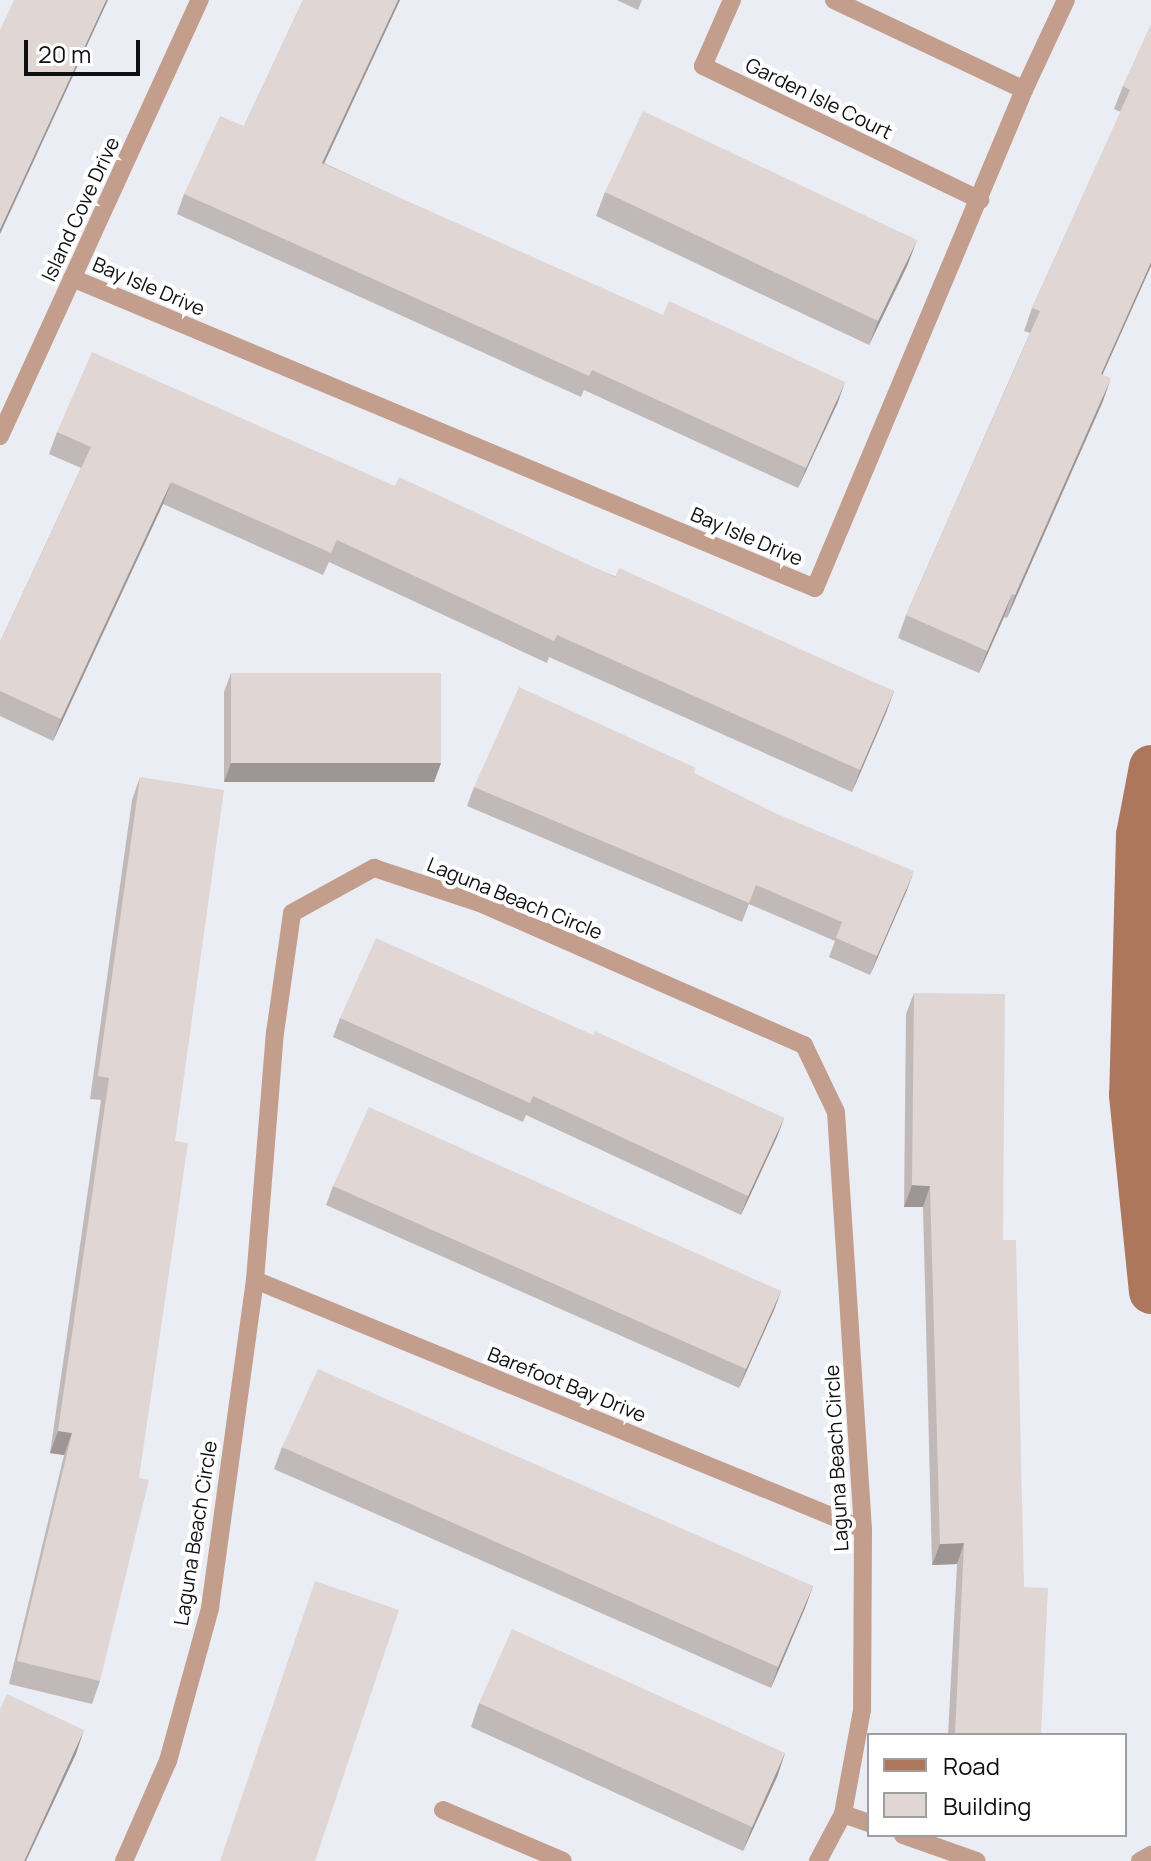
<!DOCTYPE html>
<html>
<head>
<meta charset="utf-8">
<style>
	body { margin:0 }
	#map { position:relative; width:1151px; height:1861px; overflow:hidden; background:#ebedf5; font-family:Manrope,sans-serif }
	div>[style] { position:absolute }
	.service>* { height:18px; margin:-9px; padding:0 9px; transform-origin:9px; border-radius:9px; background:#c49e8d }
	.secondary>* { height:44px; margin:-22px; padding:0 22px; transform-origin:22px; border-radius:22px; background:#ad775e }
	.wall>* { inset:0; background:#c1b9b7 }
	.shaded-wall>* { inset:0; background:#9d9695 }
	.building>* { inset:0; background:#e0d7d5 }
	span { translate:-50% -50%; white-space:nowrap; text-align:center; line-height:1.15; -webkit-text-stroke:8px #fff; paint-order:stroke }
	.street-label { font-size:20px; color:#0f1013 }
	.legend { position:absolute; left:867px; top:1733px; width:260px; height:104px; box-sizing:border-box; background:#fff; border:2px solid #9f9fa1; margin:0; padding:10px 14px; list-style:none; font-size:24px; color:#0f1013 }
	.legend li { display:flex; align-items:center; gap:16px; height:40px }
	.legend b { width:40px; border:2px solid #9f9fa1 }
	.scale { position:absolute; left:24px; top:40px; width:116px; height:36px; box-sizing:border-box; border:4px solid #0f1013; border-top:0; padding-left:10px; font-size:24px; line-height:28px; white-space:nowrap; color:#0f1013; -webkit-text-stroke:6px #fff; paint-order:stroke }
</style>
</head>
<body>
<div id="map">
	<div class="service">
		<div style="left:732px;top:0;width:72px;rotate:113.7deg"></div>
		<div style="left:703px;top:66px;width:308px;rotate:25.8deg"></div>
		<div style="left:834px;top:0;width:210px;rotate:25.3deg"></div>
		<div style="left:72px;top:278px;width:805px;rotate:22.65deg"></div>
		<div style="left:815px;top:588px;width:540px;rotate:-67.23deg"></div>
		<div style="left:1024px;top:90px;width:99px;rotate:-65deg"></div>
		<div style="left:0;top:436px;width:480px;rotate:-65.4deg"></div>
		<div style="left:255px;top:1280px;width:657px;rotate:22.27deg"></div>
		<div style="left:443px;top:1810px;width:130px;rotate:23deg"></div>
		<div style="left:843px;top:1814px;width:28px;rotate:19deg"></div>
		<div style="left:903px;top:1835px;width:78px;rotate:19.4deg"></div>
		<div style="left:124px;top:1861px;width:109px;rotate:-66.3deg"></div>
		<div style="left:168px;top:1761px;width:159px;rotate:-74.6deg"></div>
		<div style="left:210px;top:1608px;width:331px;rotate:-82.2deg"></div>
		<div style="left:255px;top:1280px;width:248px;rotate:-85.4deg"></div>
		<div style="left:275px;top:1033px;width:121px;rotate:-81.9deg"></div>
		<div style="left:292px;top:913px;width:94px;rotate:-28.8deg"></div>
		<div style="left:374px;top:868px;width:112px;rotate:18.3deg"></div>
		<div style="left:480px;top:903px;width:354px;rotate:23.7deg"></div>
		<div style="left:804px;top:1045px;width:74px;rotate:64.5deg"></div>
		<div style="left:836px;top:1112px;width:418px;rotate:86.3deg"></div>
		<div style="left:863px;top:1529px;width:181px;rotate:90.3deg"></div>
		<div style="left:862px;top:1710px;width:106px;rotate:100.4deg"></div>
		<div style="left:843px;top:1814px;width:53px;rotate:118deg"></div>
		<div style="left:1140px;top:1861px;width:13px;rotate:-29deg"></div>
	</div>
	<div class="secondary">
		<div style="left:1151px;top:767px;width:69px;rotate:100.8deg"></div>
		<div style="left:1138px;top:835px;width:260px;rotate:91.5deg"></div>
		<div style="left:1131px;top:1095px;width:198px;rotate:84.2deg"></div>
	</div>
	<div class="wall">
		<div style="clip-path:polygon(303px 0,400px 0,324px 163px,838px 402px,798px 488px,584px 390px,581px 397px,177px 214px,184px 194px,244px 126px)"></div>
		<div style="clip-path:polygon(617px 0,642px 0,638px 10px)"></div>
		<div style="clip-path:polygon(1151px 25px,1151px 266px,1102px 375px,1103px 401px,1007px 618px,1004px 617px,979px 673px,898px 638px,906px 615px,1030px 333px,1024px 331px,1032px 308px,1121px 112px,1114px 109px,1123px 86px)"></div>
		<div style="clip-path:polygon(605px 192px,908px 264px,869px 345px,596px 216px)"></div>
		<div style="clip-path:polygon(57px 432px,395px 486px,894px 691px,886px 713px,852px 792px,549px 657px,547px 663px,329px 562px,323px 575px,163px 504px,53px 741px,0 716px,0 642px,81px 468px,49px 454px)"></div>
		<div style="clip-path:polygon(231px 673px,441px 763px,434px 782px,224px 782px,224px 692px)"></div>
		<div style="clip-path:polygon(694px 773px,907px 890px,870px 975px,829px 957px,835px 941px,749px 904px,742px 922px,467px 806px,474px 787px)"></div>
		<div style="clip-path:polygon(140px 777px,100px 1681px,92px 1704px,9px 1684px,64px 1455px,50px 1453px,101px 1100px,90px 1099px,132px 800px)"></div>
		<div style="clip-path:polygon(914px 993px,1003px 1240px,1024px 1587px,1041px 1735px,948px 1735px,957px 1564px,932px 1565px,923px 1207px,904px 1207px,906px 1014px)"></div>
		<div style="clip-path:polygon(340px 1018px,593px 1035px,784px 1118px,777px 1137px,741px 1215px,526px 1115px,523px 1122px,333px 1037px)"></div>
		<div style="clip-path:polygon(333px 1186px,781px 1291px,774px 1310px,739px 1388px,326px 1205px)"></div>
		<div style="clip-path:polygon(282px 1447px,813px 1586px,805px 1608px,771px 1688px,274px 1469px)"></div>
		<div style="clip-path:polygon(479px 1703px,785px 1753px,777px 1777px,743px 1851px,471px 1727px)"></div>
	</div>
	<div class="shaded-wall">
		<div style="clip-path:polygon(106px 0,108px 0,0 234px,0 229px)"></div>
		<div style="clip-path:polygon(398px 0,400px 0,315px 183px,322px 163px)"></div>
		<div style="clip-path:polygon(917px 240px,908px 264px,869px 345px,878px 321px)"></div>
		<div style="clip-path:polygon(1151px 262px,1151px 266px,1093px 396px,1101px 374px)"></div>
		<div style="clip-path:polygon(1111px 378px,1103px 401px,1007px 618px,1015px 595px)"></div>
		<div style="clip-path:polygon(845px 382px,838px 402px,798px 488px,806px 468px)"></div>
		<div style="clip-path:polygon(171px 482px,163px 504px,53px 741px,61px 719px)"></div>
		<div style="clip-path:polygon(1012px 594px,1004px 617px,979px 673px,987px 651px)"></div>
		<div style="clip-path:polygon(894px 691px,886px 713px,852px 792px,860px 770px)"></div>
		<div style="clip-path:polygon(231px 763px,441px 763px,434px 782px,224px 782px)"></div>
		<div style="clip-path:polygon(914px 871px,907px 890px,870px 975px,877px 956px)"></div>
		<div style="clip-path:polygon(784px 1118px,777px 1137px,741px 1215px,748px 1196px)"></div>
		<div style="clip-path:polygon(912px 1185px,930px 1186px,923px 1207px,904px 1207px)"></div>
		<div style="clip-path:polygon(781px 1291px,774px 1310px,739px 1388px,746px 1369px)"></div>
		<div style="clip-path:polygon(58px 1431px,72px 1433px,64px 1455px,50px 1453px)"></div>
		<div style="clip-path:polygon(964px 1543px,957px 1564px,932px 1565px,940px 1544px)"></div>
		<div style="clip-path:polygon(813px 1586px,805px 1608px,771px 1688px,778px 1667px)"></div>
		<div style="clip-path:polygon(84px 1730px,76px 1754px,26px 1861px,24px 1861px)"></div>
		<div style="clip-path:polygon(785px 1753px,777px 1777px,743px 1851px,752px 1827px)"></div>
	</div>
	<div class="building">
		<div style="clip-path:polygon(14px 0,106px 0,0 229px,0 30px)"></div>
		<div style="clip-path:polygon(303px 0,398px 0,322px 163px,663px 315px,669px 301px,845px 382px,806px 468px,592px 370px,589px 376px,184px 194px,220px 116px,244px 126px)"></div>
		<div style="clip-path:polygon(1151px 25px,1151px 262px,1101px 374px,1111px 378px,1015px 595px,1012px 594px,987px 651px,906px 615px,1040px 311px,1032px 308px,1130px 90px,1123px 86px)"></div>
		<div style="clip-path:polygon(643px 111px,917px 240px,878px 321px,605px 192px)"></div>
		<div style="clip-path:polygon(92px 352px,395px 486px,399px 477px,615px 577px,619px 568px,894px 691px,860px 770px,557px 635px,554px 641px,337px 540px,331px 553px,171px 482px,61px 719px,0 691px,0 642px,91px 447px,57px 432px)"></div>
		<div style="clip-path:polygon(231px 673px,441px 673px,441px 763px,231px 763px)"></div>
		<div style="clip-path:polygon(519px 687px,696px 768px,694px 773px,777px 814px,914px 871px,877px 956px,836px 938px,842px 922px,756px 885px,749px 903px,474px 787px)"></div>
		<div style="clip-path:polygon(140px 777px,224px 790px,175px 1141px,188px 1143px,139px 1478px,149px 1480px,100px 1681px,17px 1661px,72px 1433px,58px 1431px,109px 1078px,98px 1076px)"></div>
		<div style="clip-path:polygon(376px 938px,593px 1035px,595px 1031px,784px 1118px,748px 1196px,533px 1096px,530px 1103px,340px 1018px)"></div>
		<div style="clip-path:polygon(914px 993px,1005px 994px,1003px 1240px,1016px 1240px,1024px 1587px,1048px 1588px,1041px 1735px,955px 1735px,964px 1543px,940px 1544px,930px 1186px,912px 1185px)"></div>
		<div style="clip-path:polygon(369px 1107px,781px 1291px,746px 1369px,333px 1186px)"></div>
		<div style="clip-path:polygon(318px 1369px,813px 1586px,778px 1667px,282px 1447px)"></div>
		<div style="clip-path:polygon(315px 1581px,399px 1610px,315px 1861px,220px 1861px)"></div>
		<div style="clip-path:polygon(512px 1629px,785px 1753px,752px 1827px,479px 1703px)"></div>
		<div style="clip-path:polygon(7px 1694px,84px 1730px,24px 1861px,0 1861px,0 1709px)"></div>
	</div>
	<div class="street-label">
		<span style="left:819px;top:98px;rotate:26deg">Garden Isle Court</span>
		<span style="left:80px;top:209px;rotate:-65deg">Island Cove Drive</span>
		<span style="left:149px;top:286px;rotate:23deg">Bay Isle Drive</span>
		<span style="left:747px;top:536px;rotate:23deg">Bay Isle Drive</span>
		<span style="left:515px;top:898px;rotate:22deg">Laguna Beach Circle</span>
		<span style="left:567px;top:1384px;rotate:22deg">Barefoot Bay Drive</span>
		<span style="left:836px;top:1458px;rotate:-93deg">Laguna Beach Circle</span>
		<span style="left:195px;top:1533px;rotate:-81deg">Laguna Beach Circle</span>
	</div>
	<ul class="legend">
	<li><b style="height:10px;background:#ad775e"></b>Road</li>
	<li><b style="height:22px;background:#e0d7d5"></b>Building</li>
	</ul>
	<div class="scale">20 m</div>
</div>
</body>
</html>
